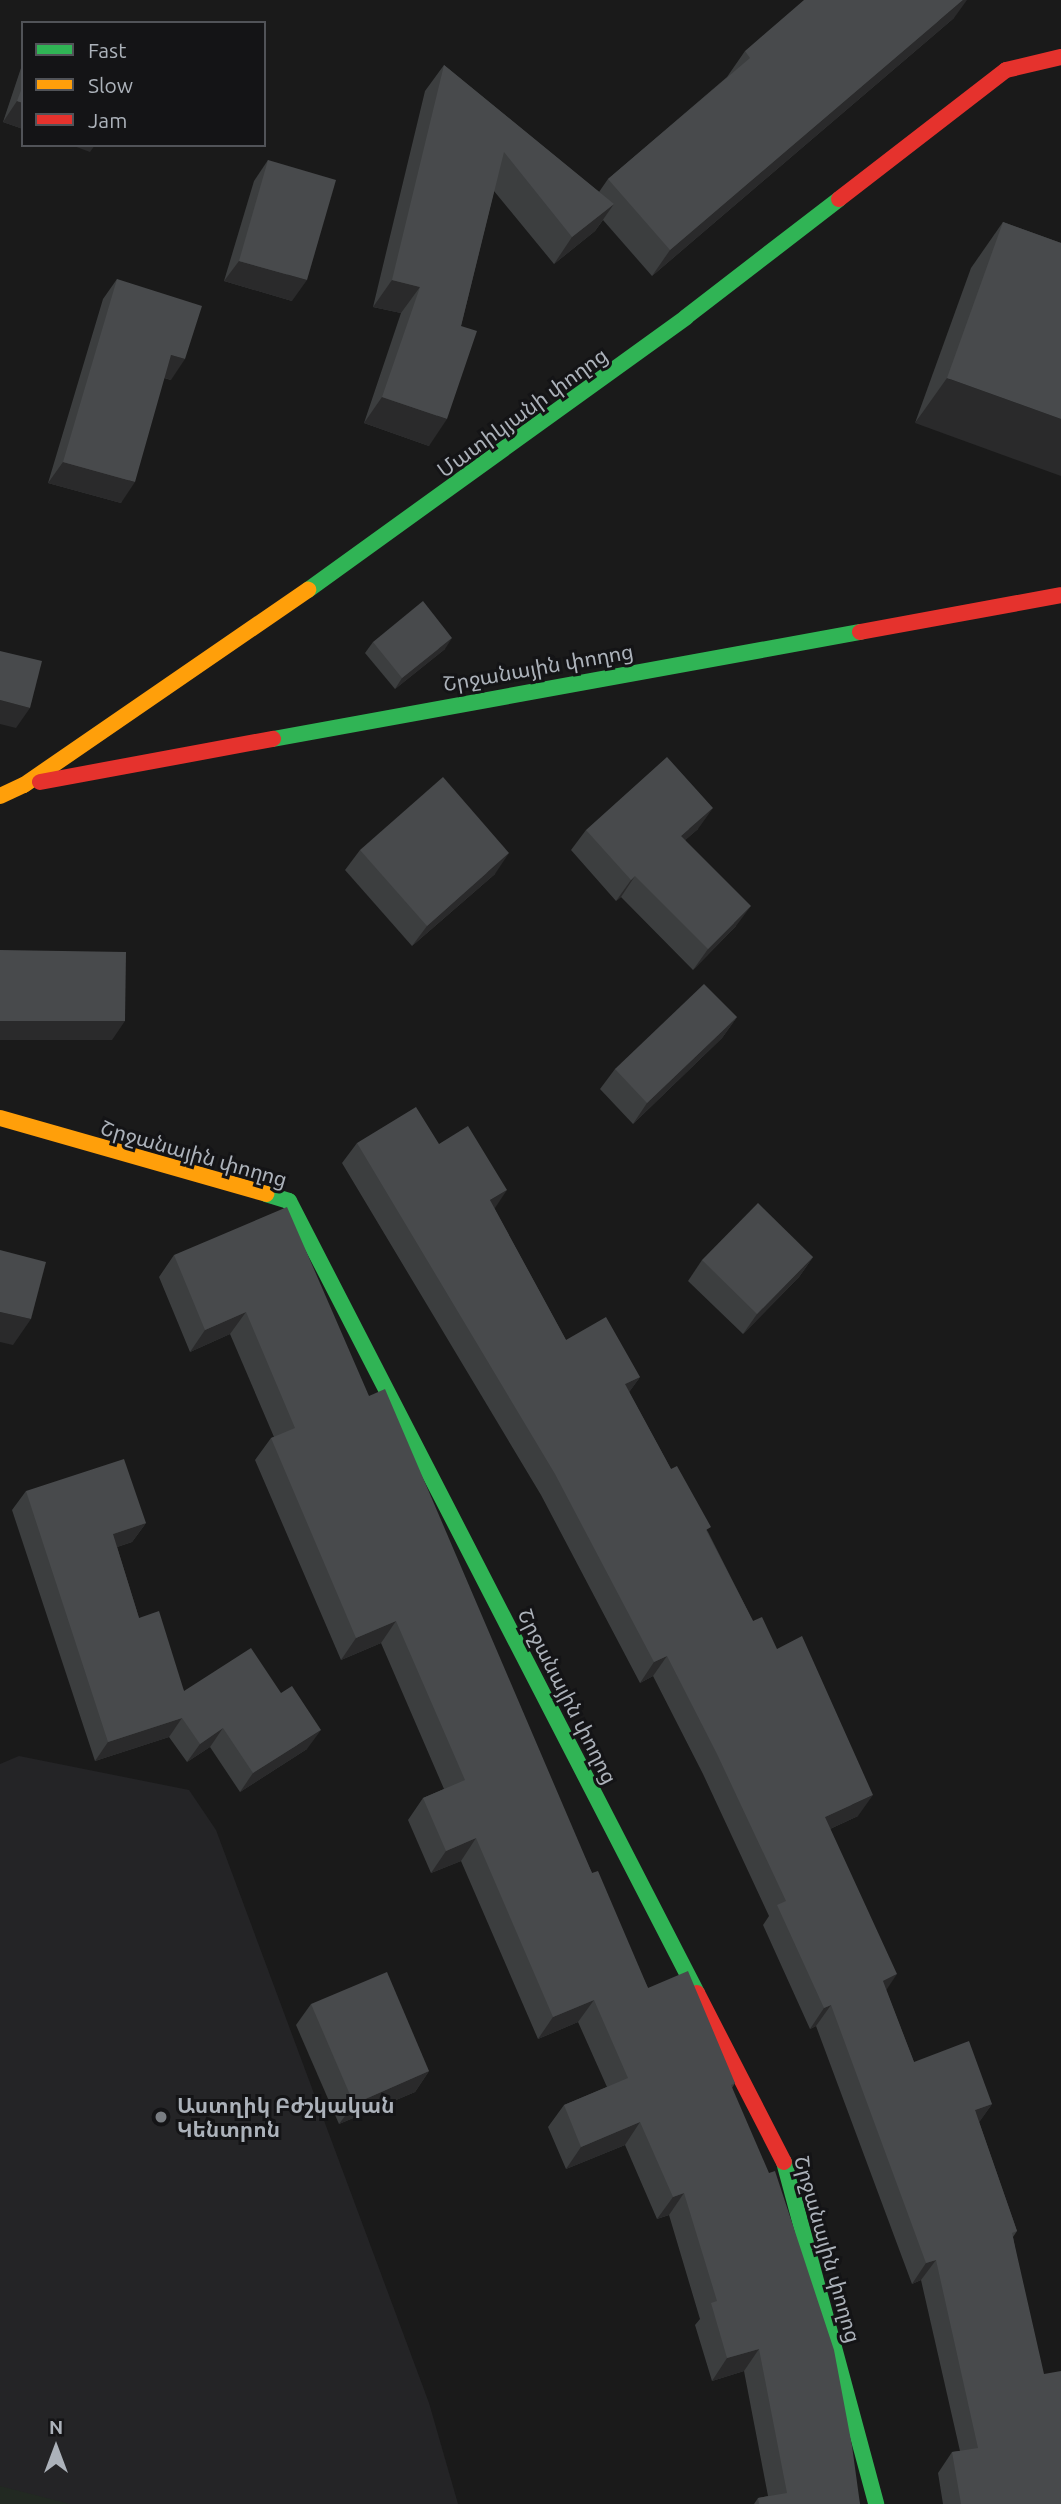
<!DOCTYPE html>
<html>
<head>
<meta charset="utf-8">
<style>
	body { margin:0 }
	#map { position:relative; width:1061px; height:2504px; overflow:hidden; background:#1a1a1a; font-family:Ubuntu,"Noto Sans Armenian",sans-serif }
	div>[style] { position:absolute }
	.built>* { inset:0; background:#242426 }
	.green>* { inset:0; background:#222922 }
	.fast>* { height:16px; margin:-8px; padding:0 8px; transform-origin:8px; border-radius:8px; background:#30b455 }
	.slow>* { height:16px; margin:-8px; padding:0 8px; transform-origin:8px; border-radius:8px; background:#ff9f0a }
	.jam>* { height:16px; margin:-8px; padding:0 8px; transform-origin:8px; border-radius:8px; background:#e5322d }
	.wall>* { inset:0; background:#3c3e3f }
	.shaded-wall>* { inset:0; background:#2a2a2b }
	.building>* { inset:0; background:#484a4c }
	.dots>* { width:19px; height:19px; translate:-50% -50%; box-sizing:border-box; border:4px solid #141416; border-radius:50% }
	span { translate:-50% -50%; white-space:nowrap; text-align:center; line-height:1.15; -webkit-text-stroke:6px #141416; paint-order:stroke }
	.street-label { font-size:21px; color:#acb2ba }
	.poi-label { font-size:21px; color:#acb2ba; font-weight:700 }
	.left { translate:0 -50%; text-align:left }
	.legend { position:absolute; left:21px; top:21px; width:245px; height:126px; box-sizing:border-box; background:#141416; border:2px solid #515358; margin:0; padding:9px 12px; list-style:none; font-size:21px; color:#acb2ba }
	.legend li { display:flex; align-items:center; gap:14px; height:35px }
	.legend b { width:35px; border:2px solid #515358 }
	.north { position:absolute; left:21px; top:2413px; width:70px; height:70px; -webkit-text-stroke:5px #141416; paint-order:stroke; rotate:0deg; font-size:19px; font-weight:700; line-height:28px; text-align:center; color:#acb2ba }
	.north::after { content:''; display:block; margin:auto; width:24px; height:32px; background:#acb2ba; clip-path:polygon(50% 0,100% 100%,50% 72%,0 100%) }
</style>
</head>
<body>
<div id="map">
	<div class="built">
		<div style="clip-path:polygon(19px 1756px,189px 1790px,216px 1830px,429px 2403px,458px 2504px,0 2504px,0 1764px)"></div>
	</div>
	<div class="green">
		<div style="clip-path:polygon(0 2486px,70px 2504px,0 2504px)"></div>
	</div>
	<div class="fast">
		<div style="left:308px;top:590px;width:466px;rotate:-35.8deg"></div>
		<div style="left:686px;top:317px;width:193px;rotate:-37.6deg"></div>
		<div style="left:273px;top:739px;width:597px;rotate:-10.33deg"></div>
		<div style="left:266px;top:1194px;width:24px;rotate:17deg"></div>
		<div style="left:289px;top:1201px;width:891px;rotate:62.74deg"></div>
		<div style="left:784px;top:2162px;width:354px;rotate:74.9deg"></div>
	</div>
	<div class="slow">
		<div style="left:0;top:796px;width:26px;rotate:-25deg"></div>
		<div style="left:24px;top:785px;width:345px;rotate:-34.5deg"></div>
		<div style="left:0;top:1118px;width:277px;rotate:15.9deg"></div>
	</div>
	<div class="jam">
		<div style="left:839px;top:199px;width:211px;rotate:-37.7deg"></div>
		<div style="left:1006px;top:70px;width:57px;rotate:-13.3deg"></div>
		<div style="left:860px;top:632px;width:204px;rotate:-10.4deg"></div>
		<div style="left:40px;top:782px;width:237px;rotate:-10.5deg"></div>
		<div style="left:697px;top:1993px;width:190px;rotate:62.8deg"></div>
	</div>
	<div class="wall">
		<div style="clip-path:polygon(954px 18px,652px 276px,603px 220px,595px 231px,554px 264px,494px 191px,461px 326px,429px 446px,364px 423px,401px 313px,373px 307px,425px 91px,444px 65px,599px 192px,608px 179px,727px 77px,745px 51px)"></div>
		<div style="clip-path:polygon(23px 62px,23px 129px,3px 122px)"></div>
		<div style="clip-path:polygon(268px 160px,292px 301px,224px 281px,254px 181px)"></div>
		<div style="clip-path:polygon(1003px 222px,1061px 243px,915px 423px,971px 268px)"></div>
		<div style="clip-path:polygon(117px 279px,171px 380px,164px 378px,121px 503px,48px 483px,103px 299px)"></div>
		<div style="clip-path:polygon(373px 642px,445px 649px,395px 689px,365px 653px)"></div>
		<div style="clip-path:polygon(698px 829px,685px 840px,736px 926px,693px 970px,621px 897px,616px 901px,571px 850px,586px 830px)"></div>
		<div style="clip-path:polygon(360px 850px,495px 874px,412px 946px,345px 870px)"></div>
		<div style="clip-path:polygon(737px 1017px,722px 1038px,633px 1124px,600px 1089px,615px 1069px)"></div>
		<div style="clip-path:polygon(357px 1143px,439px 1144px,494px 1208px,566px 1340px,640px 1377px,629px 1392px,671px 1469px,708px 1532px,753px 1621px,858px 1816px,830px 1829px,886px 1990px,914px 2062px,992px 2104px,979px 2122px,1017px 2231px,1013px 2237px,1061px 2504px,943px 2504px,938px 2473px,952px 2452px,960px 2451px,921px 2280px,912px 2284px,816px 2026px,810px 2029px,763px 1925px,769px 1916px,703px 1774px,653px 1676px,640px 1683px,541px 1495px,342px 1163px)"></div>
		<div style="clip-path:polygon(174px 1255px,369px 1396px,592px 1873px,648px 1988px,735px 2083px,732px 2088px,860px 2504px,754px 2504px,758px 2498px,768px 2496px,744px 2371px,712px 2381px,695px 2325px,700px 2319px,669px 2215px,657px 2219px,625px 2145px,566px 2169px,548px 2127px,564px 2105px,607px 2087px,578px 2022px,538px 2039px,461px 1861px,431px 1873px,408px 1820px,423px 1798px,444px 1789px,381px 1643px,341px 1660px,255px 1460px,271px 1438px,274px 1437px,230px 1334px,190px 1352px,159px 1277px)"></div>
		<div style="clip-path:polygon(813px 1257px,799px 1277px,743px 1334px,688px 1281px,702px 1260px)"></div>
		<div style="clip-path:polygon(26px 1491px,146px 1523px,132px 1542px,117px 1547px,139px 1618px,184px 1691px,307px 1749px,240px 1792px,210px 1747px,187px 1762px,169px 1737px,95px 1761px,12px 1510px)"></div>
		<div style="clip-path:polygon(311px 2004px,429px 2071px,415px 2092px,339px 2124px,296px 2025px)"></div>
	</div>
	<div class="shaded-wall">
		<div style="clip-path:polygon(963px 0,967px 0,954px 18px,652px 276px,670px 250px)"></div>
		<div style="clip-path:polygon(17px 101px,23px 103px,23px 129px,3px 122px)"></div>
		<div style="clip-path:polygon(71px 145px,95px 145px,90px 152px)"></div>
		<div style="clip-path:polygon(614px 204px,595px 231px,554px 264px,572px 237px)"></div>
		<div style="clip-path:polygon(239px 261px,307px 280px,292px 301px,224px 281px)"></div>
		<div style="clip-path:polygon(392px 280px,420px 287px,401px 313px,373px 307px)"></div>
		<div style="clip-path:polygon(171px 355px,185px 359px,171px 380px,156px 375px)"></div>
		<div style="clip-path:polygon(947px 378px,1061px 419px,1061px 476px,915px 423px)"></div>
		<div style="clip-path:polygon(382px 397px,447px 419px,429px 446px,364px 423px)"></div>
		<div style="clip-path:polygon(63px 462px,135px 482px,121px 503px,48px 483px)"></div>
		<div style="clip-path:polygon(452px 638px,445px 649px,395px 689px,402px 678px)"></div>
		<div style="clip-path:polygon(0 700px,30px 708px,16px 728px,0 724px)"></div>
		<div style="clip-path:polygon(713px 808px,698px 829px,666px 857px,681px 836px)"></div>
		<div style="clip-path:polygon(509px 853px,495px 874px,412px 946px,427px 926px)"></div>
		<div style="clip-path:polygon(635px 876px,621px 897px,616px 901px,631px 880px)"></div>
		<div style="clip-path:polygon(751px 906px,736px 926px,693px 970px,708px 949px)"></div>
		<div style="clip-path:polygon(737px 1017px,722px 1038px,633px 1124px,647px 1103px)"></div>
		<div style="clip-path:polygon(0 1021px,125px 1021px,112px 1040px,0 1040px)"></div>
		<div style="clip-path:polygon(507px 1190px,493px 1211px,490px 1200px)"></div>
		<div style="clip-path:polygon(813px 1257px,799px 1277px,743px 1334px,757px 1314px)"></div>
		<div style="clip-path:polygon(0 1312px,31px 1319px,13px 1345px,0 1342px)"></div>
		<div style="clip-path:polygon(246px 1312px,230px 1334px,190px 1352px,205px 1330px)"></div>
		<div style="clip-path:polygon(640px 1377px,625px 1398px,625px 1384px)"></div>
		<div style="clip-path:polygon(146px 1523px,132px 1542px,99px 1553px,113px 1534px)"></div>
		<div style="clip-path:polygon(396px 1621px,381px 1643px,341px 1660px,356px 1638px)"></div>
		<div style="clip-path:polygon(667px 1656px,653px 1676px,640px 1683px,654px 1662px)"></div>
		<div style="clip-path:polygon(182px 1718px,169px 1737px,95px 1761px,108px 1742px)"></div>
		<div style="clip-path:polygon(223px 1728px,210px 1747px,187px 1762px,200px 1744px)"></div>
		<div style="clip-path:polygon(321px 1730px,307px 1749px,240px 1792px,253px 1773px)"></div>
		<div style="clip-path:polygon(873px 1795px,858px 1816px,810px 1838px,825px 1817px)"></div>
		<div style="clip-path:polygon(476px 1838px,461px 1861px,431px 1873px,446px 1851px)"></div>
		<div style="clip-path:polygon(897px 1974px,883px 1995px,883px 1981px)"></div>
		<div style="clip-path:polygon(594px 2000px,578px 2022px,538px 2039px,553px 2017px)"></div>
		<div style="clip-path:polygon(831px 2005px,816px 2026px,810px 2029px,824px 2008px)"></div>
		<div style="clip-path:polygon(429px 2071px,415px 2092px,339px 2124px,354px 2104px)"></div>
		<div style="clip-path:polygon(992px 2104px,978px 2124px,975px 2110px)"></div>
		<div style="clip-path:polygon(640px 2122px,625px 2145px,566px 2169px,581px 2147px)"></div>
		<div style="clip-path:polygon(684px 2193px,669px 2215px,657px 2219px,673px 2197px)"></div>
		<div style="clip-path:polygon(936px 2260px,921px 2280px,912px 2284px,926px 2263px)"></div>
		<div style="clip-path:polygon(759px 2349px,744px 2371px,712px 2381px,727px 2358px)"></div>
	</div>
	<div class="building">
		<div style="clip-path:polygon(804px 0,963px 0,670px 250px,608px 179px,750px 58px,745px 51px)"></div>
		<div style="clip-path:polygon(444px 65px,614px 204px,572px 237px,504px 152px,461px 326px,477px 331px,447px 419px,382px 397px,420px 287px,392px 280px)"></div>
		<div style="clip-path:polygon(23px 85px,23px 103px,17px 101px)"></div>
		<div style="clip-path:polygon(268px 160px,336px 180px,307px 280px,239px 261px)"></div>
		<div style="clip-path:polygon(1003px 222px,1061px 243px,1061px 419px,947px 378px)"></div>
		<div style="clip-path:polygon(117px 279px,202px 306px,185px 359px,171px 355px,135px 482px,63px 462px)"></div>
		<div style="clip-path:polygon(423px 601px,452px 638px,402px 678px,373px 642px)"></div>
		<div style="clip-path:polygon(0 651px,42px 661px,30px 708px,0 700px)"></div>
		<div style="clip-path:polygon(667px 757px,713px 808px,681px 836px,751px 906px,708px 949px,635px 876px,631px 880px,586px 830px)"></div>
		<div style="clip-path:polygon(443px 777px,509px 853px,427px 926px,360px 850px)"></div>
		<div style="clip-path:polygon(0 950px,126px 952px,125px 1021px,0 1021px)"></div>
		<div style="clip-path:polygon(704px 984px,737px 1017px,647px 1103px,615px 1069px)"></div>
		<div style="clip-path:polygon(416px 1107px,439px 1144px,468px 1126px,507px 1190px,490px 1200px,566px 1340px,606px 1317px,640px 1377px,625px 1384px,671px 1469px,677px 1466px,711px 1527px,706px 1530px,753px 1621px,762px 1617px,777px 1649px,802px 1636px,873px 1795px,825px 1817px,897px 1974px,883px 1981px,914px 2062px,969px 2041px,992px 2104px,975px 2110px,1017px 2231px,1012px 2233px,1044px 2374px,1061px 2371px,1061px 2504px,961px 2504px,952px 2452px,978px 2448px,936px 2260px,926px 2263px,831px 2005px,824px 2008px,777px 1905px,786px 1901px,717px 1754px,667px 1656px,654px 1662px,555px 1474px,357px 1143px)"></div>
		<div style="clip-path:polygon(758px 1203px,813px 1257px,757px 1314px,702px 1260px)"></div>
		<div style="clip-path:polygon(287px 1207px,369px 1396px,385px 1389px,592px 1873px,598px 1871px,648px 1988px,688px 1971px,735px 2083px,731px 2085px,769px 2173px,775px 2171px,834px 2350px,852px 2446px,860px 2504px,759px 2504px,758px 2498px,787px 2493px,759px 2349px,727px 2358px,711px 2303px,717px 2301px,684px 2193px,673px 2197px,640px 2122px,581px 2147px,564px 2105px,628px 2078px,594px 2000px,553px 2017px,476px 1838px,446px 1851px,423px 1798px,465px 1780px,396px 1621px,356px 1638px,271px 1438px,295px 1428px,246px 1312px,205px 1330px,174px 1255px)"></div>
		<div style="clip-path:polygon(0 1250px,46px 1262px,31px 1319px,0 1312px)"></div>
		<div style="clip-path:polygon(124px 1459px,146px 1523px,113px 1534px,139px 1618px,159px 1611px,184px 1691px,251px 1648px,281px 1693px,292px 1686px,321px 1730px,253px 1773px,223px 1728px,200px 1744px,182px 1718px,108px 1742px,26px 1491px)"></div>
		<div style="clip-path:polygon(387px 1972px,429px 2071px,354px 2104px,311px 2004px)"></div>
	</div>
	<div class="dots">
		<div style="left:161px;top:2117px;background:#797d82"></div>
	</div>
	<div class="street-label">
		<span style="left:522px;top:412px;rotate:-36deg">Մատիկյանի փողոց</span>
		<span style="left:538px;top:667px;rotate:-10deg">Շրջանային փողոց</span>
		<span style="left:194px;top:1153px;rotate:16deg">Շրջանային փողոց</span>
		<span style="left:568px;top:1696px;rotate:63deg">Շրջանային փողոց</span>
		<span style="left:828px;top:2249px;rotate:74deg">Շրջանային փողոց</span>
	</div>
	<div class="poi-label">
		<span class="left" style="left:177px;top:2117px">Աստղիկ Բժշկական<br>Կենտրոն</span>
	</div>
	<ul class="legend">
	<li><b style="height:9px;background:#30b455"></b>Fast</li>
	<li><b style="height:9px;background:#ff9f0a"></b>Slow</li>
	<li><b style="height:9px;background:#e5322d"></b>Jam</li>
	</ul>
	<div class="north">N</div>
</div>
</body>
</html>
